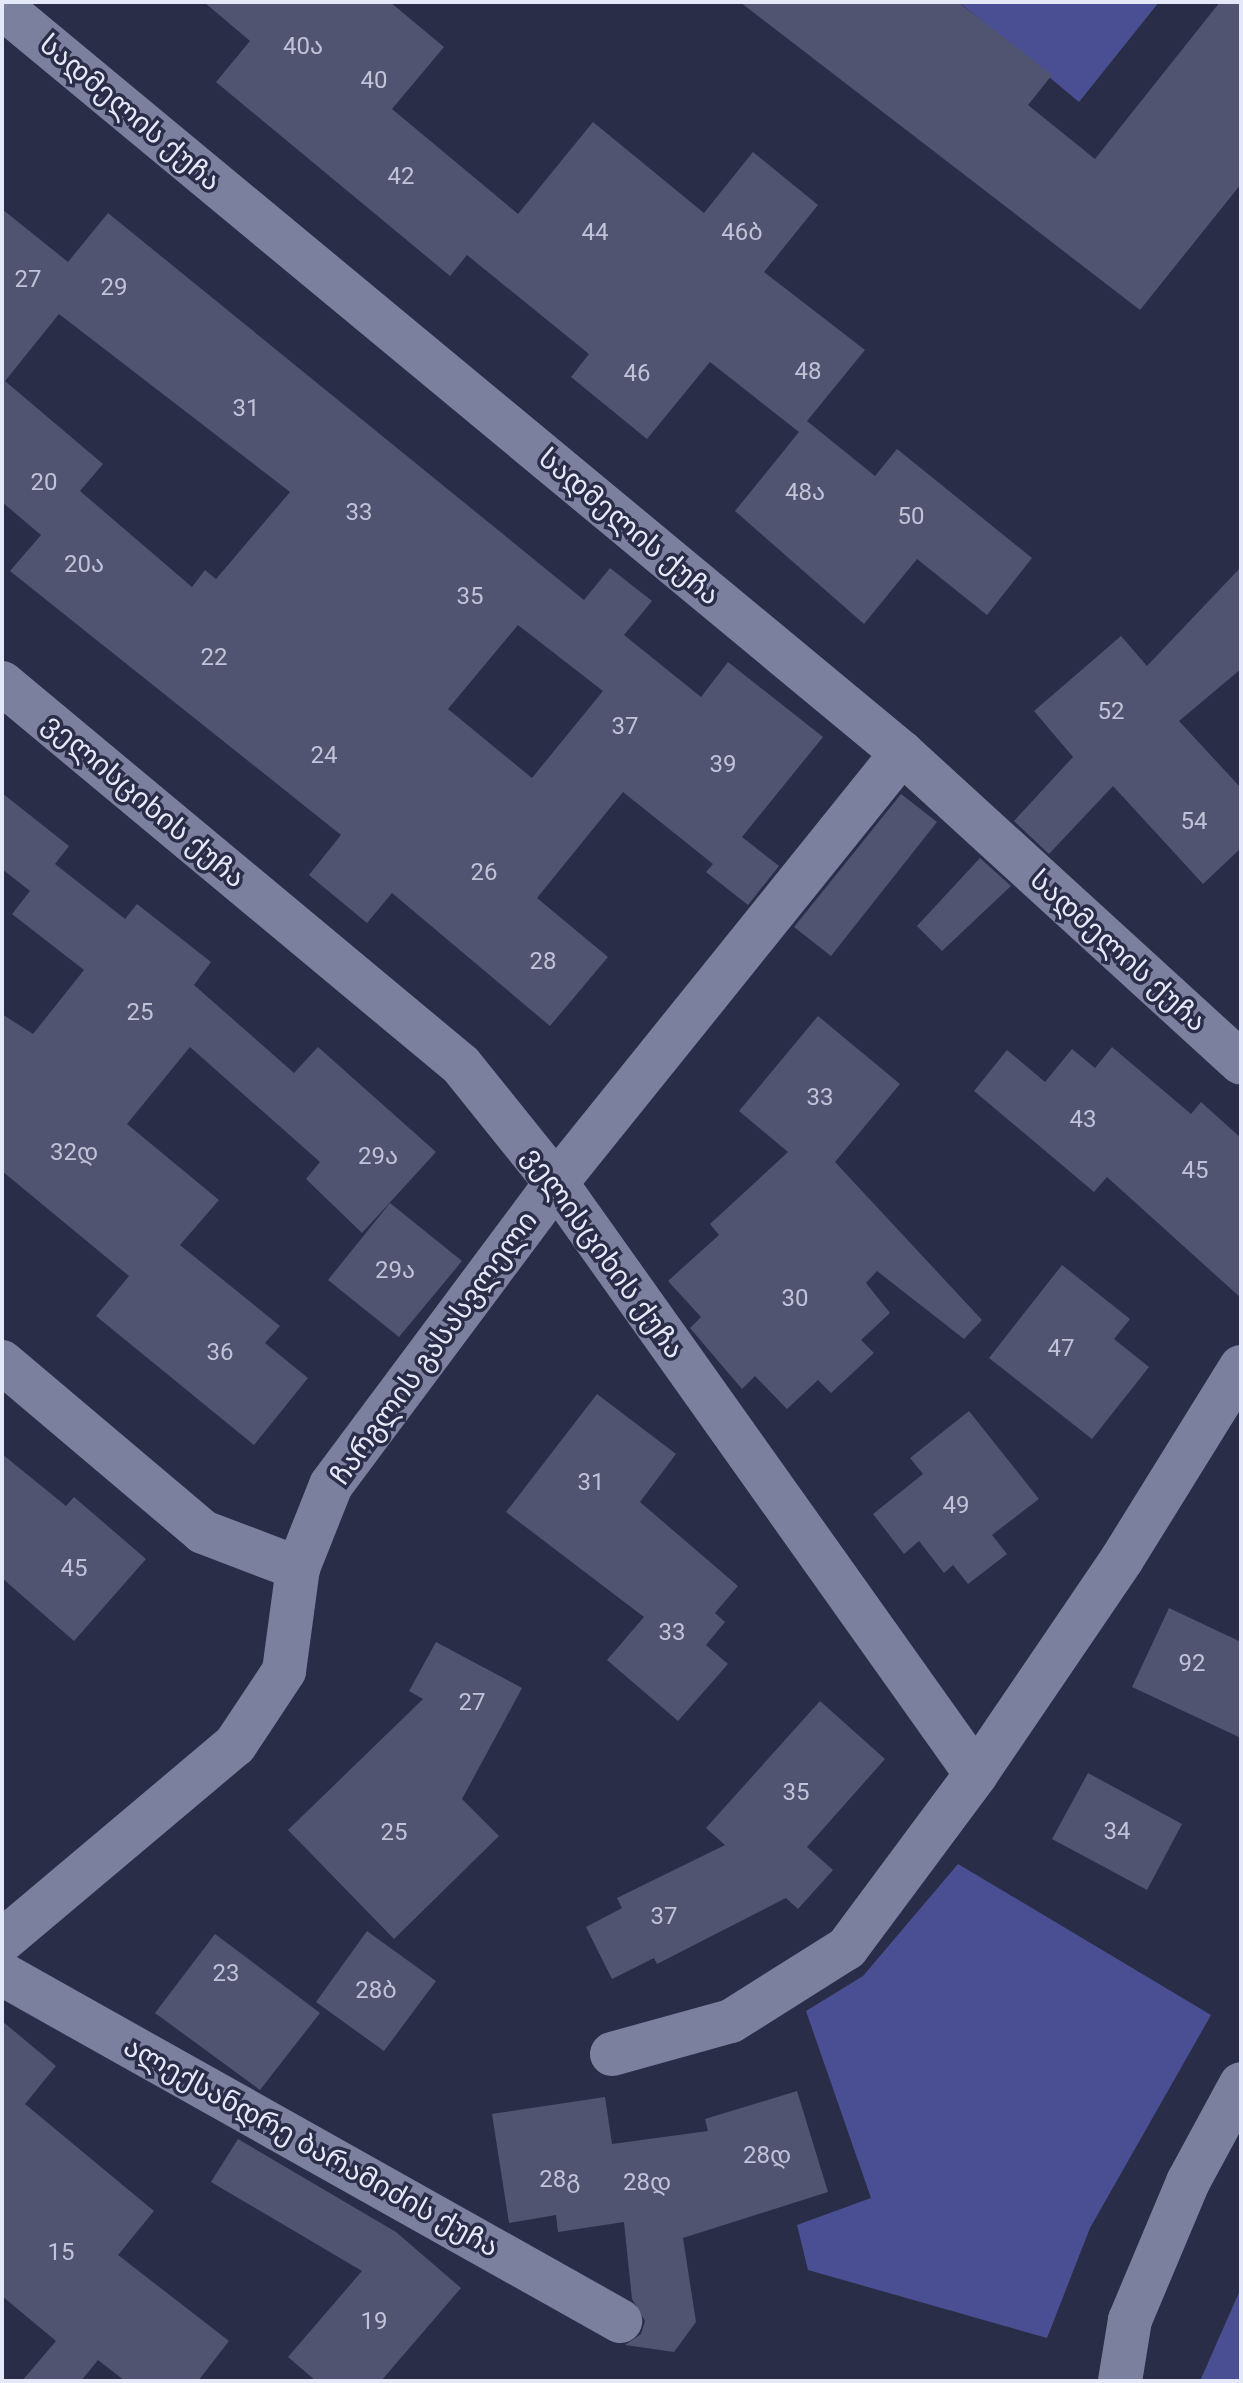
<!DOCTYPE html>
<html>
<head>
<meta charset="utf-8">
<style>
	body { margin:0 }
	#map { position:relative; width:1243px; height:2383px; overflow:hidden; background:#2a2d47; font-family:Roboto,"Noto Sans Georgian",sans-serif }
	div>[style] { position:absolute }
	.green>* { inset:0; background:#4a4f93 }
	.building>* { inset:0; background:#505471 }
	.minor>* { height:44px; margin:-22px; padding:0 22px; transform-origin:22px; border-radius:22px; background:#7b809f }
	span { translate:-50% -50%; white-space:nowrap; text-align:center; line-height:1.15; -webkit-text-stroke:7px #2a2d47; paint-order:stroke }
	.number-label { font-size:24px; color:#c0c3d7 }
	.number-label span { -webkit-text-stroke-width:0 }
	.street-label { font-size:28px; color:#e5e8f9 }
	.frame { position:absolute; inset:0; border:4px solid #e5e8f9; pointer-events:none }
</style>
</head>
<body>
<div id="map">
	<div class="green">
		<div style="clip-path:polygon(959px 2px,1159px 2px,1079px 102px)"></div>
		<div style="clip-path:polygon(958px 1864px,1211px 2015px,1090px 2228px,1047px 2338px,808px 2270px,797px 2225px,871px 2198px,806px 2011px,863px 1976px)"></div>
		<div style="clip-path:polygon(1241px 2288px,1241px 2381px,1200px 2381px)"></div>
	</div>
	<div class="building">
		<div style="clip-path:polygon(204px 2px,390px 2px,444px 47px,392px 109px,518px 214px,593px 122px,704px 213px,753px 152px,818px 205px,764px 272px,865px 350px,807px 421px,875px 476px,897px 449px,1032px 558px,987px 615px,917px 559px,864px 624px,735px 511px,799px 432px,710px 362px,647px 439px,571px 377px,589px 354px,467px 255px,450px 276px,216px 82px,250px 41px)"></div>
		<div style="clip-path:polygon(740px 2px,958px 2px,1052px 75px,1028px 105px,1095px 159px,1220px 2px,1241px 2px,1241px 184px,1140px 310px)"></div>
		<div style="clip-path:polygon(evenodd,2px 209px,68px 262px,108px 213px,584px 600px,610px 568px,652px 601px,624px 635px,701px 697px,728px 662px,823px 737px,742px 837px,779px 866px,748px 905px,706px 872px,713px 864px,623px 792px,537px 898px,608px 957px,550px 1026px,392px 893px,367px 923px,309px 875px,341px 835px,10px 571px,41px 535px,2px 502px,2px 209px,59px 314px,290px 492px,216px 579px,205px 570px,192px 587px,80px 491px,103px 464px,5px 381px,59px 314px,2px 209px,518px 625px,603px 691px,532px 778px,448px 709px,518px 625px)"></div>
		<div style="clip-path:polygon(1241px 567px,1241px 669px,1179px 721px,1241px 788px,1241px 848px,1203px 884px,1113px 786px,1049px 854px,1014px 821px,1073px 757px,1034px 711px,1121px 636px,1147px 666px)"></div>
		<div style="clip-path:polygon(2px 793px,69px 846px,55px 864px,125px 919px,137px 904px,211px 962px,194px 985px,294px 1073px,318px 1047px,436px 1152px,362px 1233px,306px 1179px,320px 1162px,190px 1047px,127px 1124px,219px 1200px,180px 1245px,280px 1326px,265px 1343px,308px 1378px,254px 1445px,96px 1316px,129px 1276px,2px 1171px,2px 1014px,33px 1034px,84px 970px,12px 914px,30px 891px,2px 869px)"></div>
		<div style="clip-path:polygon(901px 794px,937px 822px,831px 956px,794px 927px)"></div>
		<div style="clip-path:polygon(980px 858px,1011px 886px,942px 951px,917px 926px)"></div>
		<div style="clip-path:polygon(818px 1016px,900px 1084px,835px 1162px,982px 1320px,964px 1339px,877px 1271px,866px 1283px,890px 1313px,861px 1340px,874px 1353px,831px 1393px,818px 1380px,787px 1409px,755px 1376px,742px 1389px,690px 1328px,701px 1317px,668px 1281px,719px 1235px,710px 1224px,788px 1152px,739px 1111px)"></div>
		<div style="clip-path:polygon(1112px 1047px,1191px 1114px,1201px 1102px,1241px 1138px,1241px 1298px,1107px 1177px,1094px 1192px,974px 1091px,1007px 1050px,1045px 1082px,1072px 1049px,1095px 1068px)"></div>
		<div style="clip-path:polygon(390px 1203px,462px 1261px,399px 1337px,328px 1280px)"></div>
		<div style="clip-path:polygon(1062px 1265px,1130px 1319px,1114px 1339px,1149px 1367px,1092px 1439px,989px 1358px)"></div>
		<div style="clip-path:polygon(597px 1394px,676px 1454px,640px 1502px,738px 1586px,715px 1613px,725px 1622px,706px 1645px,728px 1664px,678px 1721px,607px 1660px,644px 1617px,506px 1512px)"></div>
		<div style="clip-path:polygon(969px 1411px,1039px 1499px,992px 1535px,1007px 1554px,968px 1584px,953px 1565px,944px 1573px,919px 1541px,904px 1554px,873px 1514px,923px 1474px,910px 1458px)"></div>
		<div style="clip-path:polygon(2px 1454px,66px 1506px,74px 1497px,146px 1559px,74px 1641px,2px 1578px)"></div>
		<div style="clip-path:polygon(1169px 1608px,1241px 1642px,1241px 1738px,1132px 1687px)"></div>
		<div style="clip-path:polygon(436px 1642px,522px 1688px,462px 1799px,499px 1836px,394px 1939px,288px 1830px,423px 1699px,409px 1691px)"></div>
		<div style="clip-path:polygon(820px 1701px,885px 1759px,807px 1847px,833px 1870px,798px 1909px,786px 1898px,657px 1964px,654px 1958px,612px 1979px,586px 1927px,622px 1908px,617px 1898px,725px 1845px,706px 1828px)"></div>
		<div style="clip-path:polygon(1088px 1773px,1182px 1824px,1147px 1890px,1052px 1839px)"></div>
		<div style="clip-path:polygon(367px 1931px,436px 1981px,384px 2051px,316px 2002px)"></div>
		<div style="clip-path:polygon(215px 1934px,320px 2013px,260px 2090px,155px 2013px)"></div>
		<div style="clip-path:polygon(2px 2021px,56px 2066px,25px 2104px,154px 2211px,118px 2255px,229px 2341px,198px 2381px,125px 2381px,98px 2360px,81px 2381px,22px 2381px,56px 2341px,2px 2296px)"></div>
		<div style="clip-path:polygon(797px 2091px,828px 2192px,683px 2238px,696px 2322px,674px 2352px,625px 2345px,641px 2334px,645px 2321px,632px 2299px,624px 2222px,558px 2232px,556px 2215px,509px 2223px,492px 2114px,605px 2097px,612px 2144px,708px 2131px,705px 2119px)"></div>
		<div style="clip-path:polygon(238px 2139px,396px 2232px,461px 2288px,381px 2381px,316px 2381px,288px 2357px,362px 2271px,211px 2182px)"></div>
	</div>
	<div class="minor">
		<div style="left:2px;top:7px;width:1169px;rotate:39.65deg"></div>
		<div style="left:902px;top:753px;width:459px;rotate:42.4deg"></div>
		<div style="left:2px;top:683px;width:597px;rotate:39.77deg"></div>
		<div style="left:461px;top:1065px;width:151px;rotate:51.2deg"></div>
		<div style="left:556px;top:1183px;width:725px;rotate:54.6deg"></div>
		<div style="left:2px;top:1362px;width:263px;rotate:40.2deg"></div>
		<div style="left:203px;top:1532px;width:102px;rotate:20.8deg"></div>
		<div style="left:2px;top:1941px;width:304px;rotate:-40.1deg"></div>
		<div style="left:235px;top:1745px;width:89px;rotate:-56.5deg"></div>
		<div style="left:284px;top:1671px;width:104px;rotate:-82.3deg"></div>
		<div style="left:298px;top:1568px;width:89px;rotate:-68.3deg"></div>
		<div style="left:331px;top:1485px;width:377px;rotate:-53.3deg"></div>
		<div style="left:556px;top:1183px;width:552px;rotate:-51.18deg"></div>
		<div style="left:2px;top:1974px;width:709px;rotate:29.31deg"></div>
		<div style="left:612px;top:2054px;width:123px;rotate:-15.5deg"></div>
		<div style="left:731px;top:2021px;width:137px;rotate:-32.2deg"></div>
		<div style="left:847px;top:1948px;width:217px;rotate:-53.4deg"></div>
		<div style="left:976px;top:1774px;width:260px;rotate:-55.8deg"></div>
		<div style="left:1122px;top:1559px;width:226px;rotate:-58.2deg"></div>
		<div style="left:1120px;top:2381px;width:62px;rotate:-80.7deg"></div>
		<div style="left:1130px;top:2320px;width:150px;rotate:-67.2deg"></div>
		<div style="left:1188px;top:2182px;width:111px;rotate:-61.6deg"></div>
	</div>
	<div class="number-label">
		<span style="left:303px;top:47px">40ა</span>
		<span style="left:374px;top:81px">40</span>
		<span style="left:401px;top:177px">42</span>
		<span style="left:595px;top:233px">44</span>
		<span style="left:742px;top:233px">46ბ</span>
		<span style="left:28px;top:280px">27</span>
		<span style="left:114px;top:288px">29</span>
		<span style="left:808px;top:372px">48</span>
		<span style="left:637px;top:374px">46</span>
		<span style="left:246px;top:409px">31</span>
		<span style="left:44px;top:483px">20</span>
		<span style="left:805px;top:493px">48ა</span>
		<span style="left:359px;top:513px">33</span>
		<span style="left:911px;top:517px">50</span>
		<span style="left:84px;top:565px">20ა</span>
		<span style="left:470px;top:597px">35</span>
		<span style="left:214px;top:658px">22</span>
		<span style="left:1111px;top:712px">52</span>
		<span style="left:625px;top:727px">37</span>
		<span style="left:324px;top:756px">24</span>
		<span style="left:723px;top:765px">39</span>
		<span style="left:1194px;top:822px">54</span>
		<span style="left:484px;top:873px">26</span>
		<span style="left:543px;top:962px">28</span>
		<span style="left:140px;top:1013px">25</span>
		<span style="left:820px;top:1098px">33</span>
		<span style="left:1083px;top:1120px">43</span>
		<span style="left:74px;top:1153px">32დ</span>
		<span style="left:378px;top:1157px">29ა</span>
		<span style="left:1195px;top:1171px">45</span>
		<span style="left:395px;top:1271px">29ა</span>
		<span style="left:795px;top:1299px">30</span>
		<span style="left:1061px;top:1349px">47</span>
		<span style="left:220px;top:1353px">36</span>
		<span style="left:591px;top:1483px">31</span>
		<span style="left:956px;top:1506px">49</span>
		<span style="left:74px;top:1569px">45</span>
		<span style="left:672px;top:1633px">33</span>
		<span style="left:1192px;top:1664px">92</span>
		<span style="left:472px;top:1703px">27</span>
		<span style="left:796px;top:1793px">35</span>
		<span style="left:1117px;top:1832px">34</span>
		<span style="left:394px;top:1833px">25</span>
		<span style="left:664px;top:1917px">37</span>
		<span style="left:226px;top:1974px">23</span>
		<span style="left:376px;top:1991px">28ბ</span>
		<span style="left:767px;top:2156px">28დ</span>
		<span style="left:560px;top:2180px">28გ</span>
		<span style="left:647px;top:2183px">28დ</span>
		<span style="left:61px;top:2253px">15</span>
		<span style="left:374px;top:2322px">19</span>
	</div>
	<div class="street-label">
		<span style="left:130px;top:113px;rotate:40deg">სადმელის ქუჩა</span>
		<span style="left:629px;top:527px;rotate:40deg">სადმელის ქუჩა</span>
		<span style="left:144px;top:801px;rotate:40deg">ველისციხის ქუჩა</span>
		<span style="left:1118px;top:951px;rotate:42deg">სადმელის ქუჩა</span>
		<span style="left:603px;top:1253px;rotate:54deg">ველისციხის ქუჩა</span>
		<span style="left:434px;top:1348px;rotate:-54deg">ჩარგლის გასასვლელი</span>
		<span style="left:311px;top:2147px;rotate:29deg">ალექსანდრე ბარამიძის ქუჩა</span>
	</div>
	<div class="frame"></div>
</div>
</body>
</html>
